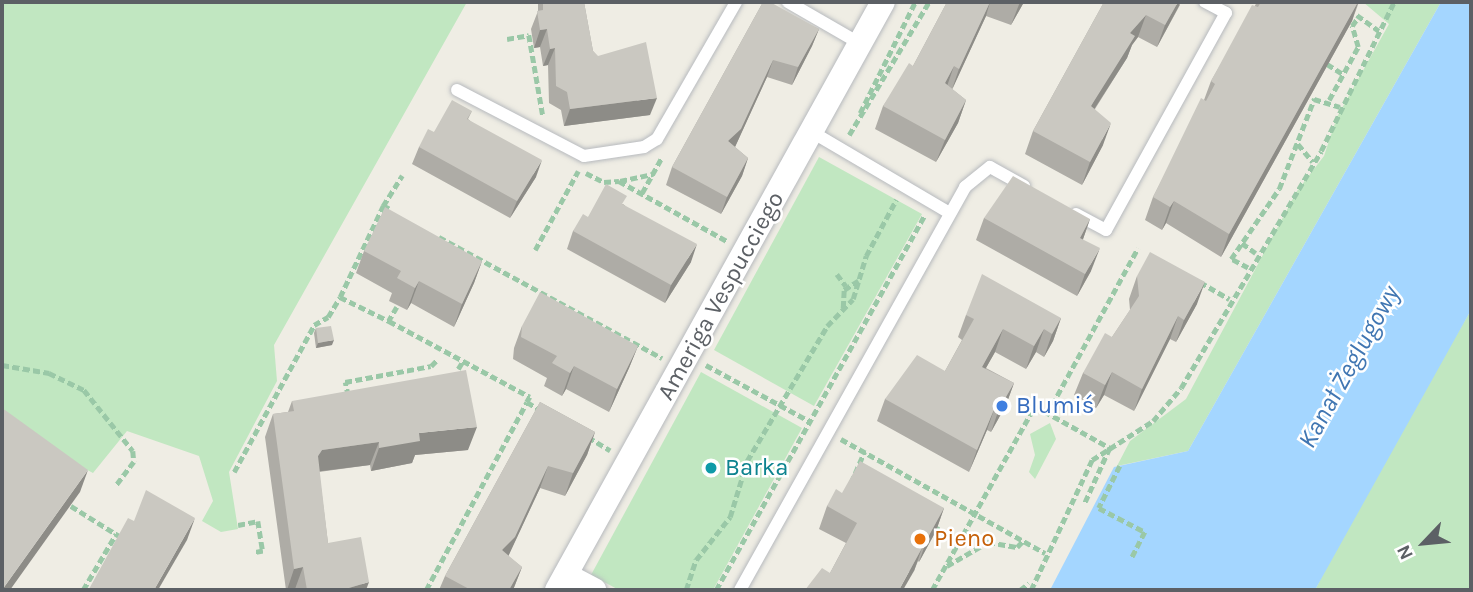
<!DOCTYPE html>
<html>
<head>
<meta charset="utf-8">
<style>
	body { margin:0 }
	#map { position:relative; width:1473px; height:592px; overflow:hidden; background:#efede4; font-family:Karla,sans-serif }
	div>[style] { position:absolute }
	.green>* { inset:0; background:#c1e7c1 }
	.water>* { inset:0; background:#a4d6ff }
	.path>* { height:4.5px; margin-top:-2.25px; transform-origin:0; background:repeating-linear-gradient(90deg,#9ac8a7 0 7px,transparent 0 10.5px) }
	.roads { filter:drop-shadow(0 0 2px #b7babe) drop-shadow(0 0 2px #b7babe) }
	.lane>* { height:12px; margin:-6px; padding:0 6px; transform-origin:6px; border-radius:6px; background:#fff }
	.street>* { height:24px; margin:-12px; padding:0 12px; transform-origin:12px; border-radius:12px; background:#fff }
	.wall>* { inset:0; background:#aeaca6 }
	.shaded-wall>* { inset:0; background:#8d8c87 }
	.building>* { inset:0; background:#cac8c1 }
	.dots>* { width:19px; height:19px; translate:-50% -50%; box-sizing:border-box; border:4px solid #fff; border-radius:50% }
	span { translate:-50% -50%; white-space:nowrap; text-align:center; line-height:1.15; -webkit-text-stroke:5px #fff; paint-order:stroke }
	.street-label { font-size:24px; color:#5c6065 }
	.shop-label { font-size:24px; color:#366cbe }
	.left { translate:0 -50%; text-align:left }
	.culture-label { font-size:24px; color:#0d838f }
	.food-label { font-size:24px; color:#c56008 }
	.water-label { font-size:26px; color:#4076b2; font-style:italic }
	.frame { position:absolute; inset:0; border:4px solid #5c6065; pointer-events:none }
	.north { position:absolute; left:1389px; top:508px; width:70px; height:70px; -webkit-text-stroke:5px #fff; paint-order:stroke; rotate:244deg; font-size:19px; font-weight:700; line-height:28px; text-align:center; color:#5c6065 }
	.north::after { content:''; display:block; margin:auto; width:24px; height:32px; background:#5c6065; clip-path:polygon(50% 0,100% 100%,50% 72%,0 100%) }
</style>
</head>
<body>
<div id="map">
	<div class="green">
		<div style="clip-path:polygon(2px 2px,467px 2px,274px 345px,277px 381px,229px 472px,238px 529px,221px 532px,202px 521px,213px 501px,199px 456px,127px 431px,93px 473px,2px 425px)"></div>
		<div style="clip-path:polygon(1363px 2px,1441px 2px,1188px 451px,1117px 466px,1130px 441px,1186px 399px,1297px 191px,1324px 156px,1337px 117px,1389px 24px)"></div>
		<div style="clip-path:polygon(819px 157px,922px 214px,814px 406px,714px 350px)"></div>
		<div style="clip-path:polygon(1471px 310px,1471px 590px,1315px 590px,1371px 481px)"></div>
		<div style="clip-path:polygon(701px 372px,802px 428px,713px 590px,619px 590px,591px 575px)"></div>
		<div style="clip-path:polygon(1050px 423px,1056px 439px,1035px 479px,1029px 472px,1035px 455px,1030px 434px)"></div>
	</div>
	<div class="water">
		<div style="clip-path:polygon(1441px 2px,1471px 2px,1471px 310px,1315px 590px,1050px 590px,1114px 467px,1188px 451px)"></div>
	</div>
	<div class="path">
		<div style="left:1357px;top:15px;width:27px;rotate:36deg"></div>
		<div style="left:507px;top:39px;width:22px;rotate:-10deg"></div>
		<div style="left:529px;top:35px;width:82px;rotate:80.2deg"></div>
		<div style="left:1327px;top:64px;width:19px;rotate:32deg"></div>
		<div style="left:1329px;top:100px;width:60px;rotate:-61.3deg"></div>
		<div style="left:1358px;top:47px;width:22px;rotate:-106deg"></div>
		<div style="left:1352px;top:26px;width:12px;rotate:-55deg"></div>
		<div style="left:860px;top:113px;width:124px;rotate:-63.6deg"></div>
		<div style="left:849px;top:135px;width:155px;rotate:-59deg"></div>
		<div style="left:1298px;top:144px;width:23px;rotate:50deg"></div>
		<div style="left:586px;top:173px;width:20px;rotate:27deg"></div>
		<div style="left:604px;top:182px;width:15px;rotate:-4deg"></div>
		<div style="left:619px;top:181px;width:124px;rotate:29.1deg"></div>
		<div style="left:620px;top:181px;width:34px;rotate:-12deg"></div>
		<div style="left:642px;top:193px;width:41px;rotate:-60.9deg"></div>
		<div style="left:389px;top:209px;width:7px;rotate:-153deg"></div>
		<div style="left:383px;top:206px;width:36px;rotate:-58deg"></div>
		<div style="left:439px;top:237px;width:254px;rotate:28.5deg"></div>
		<div style="left:1242px;top:243px;width:17px;rotate:36deg"></div>
		<div style="left:535px;top:250px;width:90px;rotate:-61.4deg"></div>
		<div style="left:1248px;top:268px;width:19px;rotate:-152deg"></div>
		<div style="left:1231px;top:259px;width:85px;rotate:-55.6deg"></div>
		<div style="left:1279px;top:189px;width:97px;rotate:-68.7deg"></div>
		<div style="left:1314px;top:99px;width:27px;rotate:17deg"></div>
		<div style="left:837px;top:274px;width:15px;rotate:53deg"></div>
		<div style="left:1200px;top:282px;width:34px;rotate:30deg"></div>
		<div style="left:340px;top:297px;width:55px;rotate:26.1deg"></div>
		<div style="left:397px;top:307px;width:16px;rotate:120deg"></div>
		<div style="left:389px;top:321px;width:160px;rotate:28.3deg"></div>
		<div style="left:530px;top:397px;width:6px;rotate:121deg"></div>
		<div style="left:843px;top:308px;width:18px;rotate:-87deg"></div>
		<div style="left:844px;top:290px;width:17px;rotate:-33deg"></div>
		<div style="left:2px;top:365px;width:48px;rotate:9.7deg"></div>
		<div style="left:49px;top:373px;width:39px;rotate:26deg"></div>
		<div style="left:84px;top:390px;width:78px;rotate:51.2deg"></div>
		<div style="left:133px;top:451px;width:11px;rotate:85deg"></div>
		<div style="left:134px;top:462px;width:31px;rotate:127deg"></div>
		<div style="left:706px;top:365px;width:117px;rotate:28.5deg"></div>
		<div style="left:458px;top:369px;width:9px;rotate:-58deg"></div>
		<div style="left:348px;top:396px;width:14px;rotate:-102deg"></div>
		<div style="left:345px;top:382px;width:87px;rotate:-10.5deg"></div>
		<div style="left:431px;top:366px;width:10px;rotate:-45deg"></div>
		<div style="left:1047px;top:414px;width:189px;rotate:-61.3deg"></div>
		<div style="left:588px;top:437px;width:26px;rotate:31deg"></div>
		<div style="left:841px;top:439px;width:234px;rotate:29.2deg"></div>
		<div style="left:1120px;top:466px;width:47px;rotate:116.6deg"></div>
		<div style="left:1099px;top:508px;width:52px;rotate:27.6deg"></div>
		<div style="left:1145px;top:532px;width:30px;rotate:117deg"></div>
		<div style="left:234px;top:472px;width:167px;rotate:-61.4deg"></div>
		<div style="left:314px;top:325px;width:16px;rotate:-30deg"></div>
		<div style="left:328px;top:317px;width:23px;rotate:-59deg"></div>
		<div style="left:340px;top:297px;width:101px;rotate:-64.7deg"></div>
		<div style="left:851px;top:483px;width:34px;rotate:-67deg"></div>
		<div style="left:71px;top:506px;width:59px;rotate:31.8deg"></div>
		<div style="left:238px;top:525px;width:20px;rotate:-11deg"></div>
		<div style="left:258px;top:521px;width:30px;rotate:81deg"></div>
		<div style="left:263px;top:551px;width:10px;rotate:169deg"></div>
		<div style="left:933px;top:526px;width:31px;rotate:29deg"></div>
		<div style="left:947px;top:566px;width:48px;rotate:-30.3deg"></div>
		<div style="left:988px;top:542px;width:29px;rotate:10deg"></div>
		<div style="left:1017px;top:547px;width:8px;rotate:-45deg"></div>
		<div style="left:83px;top:590px;width:65px;rotate:-59.5deg"></div>
		<div style="left:426px;top:590px;width:213px;rotate:-61.8deg"></div>
		<div style="left:527px;top:402px;width:15px;rotate:32deg"></div>
		<div style="left:686px;top:590px;width:32px;rotate:-72deg"></div>
		<div style="left:696px;top:560px;width:55px;rotate:-51.7deg"></div>
		<div style="left:730px;top:517px;width:59px;rotate:-73.1deg"></div>
		<div style="left:747px;top:461px;width:157px;rotate:-59.3deg"></div>
		<div style="left:827px;top:326px;width:37px;rotate:-46deg"></div>
		<div style="left:853px;top:299px;width:45px;rotate:-73.2deg"></div>
		<div style="left:866px;top:256px;width:64px;rotate:-61.8deg"></div>
		<div style="left:716px;top:590px;width:429px;rotate:-60.9deg"></div>
		<div style="left:932px;top:590px;width:211px;rotate:-60.8deg"></div>
		<div style="left:1035px;top:406px;width:86px;rotate:29.2deg"></div>
		<div style="left:1110px;top:448px;width:60px;rotate:114.4deg"></div>
		<div style="left:1020px;top:590px;width:11px;rotate:-38deg"></div>
		<div style="left:1031px;top:590px;width:144px;rotate:-64.9deg"></div>
		<div style="left:1092px;top:460px;width:72px;rotate:-32.6deg"></div>
		<div style="left:1153px;top:421px;width:43px;rotate:-49.7deg"></div>
		<div style="left:1181px;top:388px;width:275px;rotate:-59.4deg"></div>
		<div style="left:1321px;top:151px;width:166px;rotate:-63.9deg"></div>
	</div>
	<div class="roads">
		<div class="lane">
			<div style="left:788px;top:2px;width:82px;rotate:30deg"></div>
			<div style="left:457px;top:90px;width:143px;rotate:27.5deg"></div>
			<div style="left:584px;top:156px;width:61px;rotate:-8.5deg"></div>
			<div style="left:644px;top:147px;width:15px;rotate:-32deg"></div>
			<div style="left:657px;top:139px;width:158px;rotate:-60deg"></div>
			<div style="left:812px;top:132px;width:158px;rotate:30.5deg"></div>
			<div style="left:1076px;top:214px;width:34px;rotate:28deg"></div>
			<div style="left:1106px;top:230px;width:248px;rotate:-61.1deg"></div>
			<div style="left:1226px;top:13px;width:24px;rotate:-152deg"></div>
			<div style="left:740px;top:590px;width:462px;rotate:-60.8deg"></div>
			<div style="left:965px;top:187px;width:32px;rotate:-39deg"></div>
			<div style="left:990px;top:167px;width:39px;rotate:29deg"></div>
		</div>
		<div class="street">
			<div style="left:566px;top:575px;width:32px;rotate:28deg"></div>
			<div style="left:557px;top:590px;width:672px;rotate:-61deg"></div>
		</div>
	</div>
	<div class="wall">
		<div style="clip-path:polygon(538px 2px,584px 2px,593px 51px,650px 115px,564px 126px,561px 110px,549px 103px,548px 65px,543px 66px,540px 47px,534px 48px,531px 29px,538px 11px)"></div>
		<div style="clip-path:polygon(763px 2px,819px 29px,812px 46px,792px 85px,767px 77px,735px 147px,748px 158px,742px 176px,721px 214px,666px 185px,672px 167px)"></div>
		<div style="clip-path:polygon(947px 2px,1024px 2px,1011px 25px,986px 16px,952px 89px,966px 100px,958px 123px,936px 162px,875px 129px,883px 106px,913px 66px)"></div>
		<div style="clip-path:polygon(1104px 2px,1180px 5px,1157px 47px,1138px 37px,1132px 45px,1127px 58px,1095px 109px,1103px 145px,1082px 185px,1025px 154px,1033px 131px)"></div>
		<div style="clip-path:polygon(1257px 2px,1359px 2px,1352px 21px,1221px 257px,1166px 223px,1162px 230px,1145px 220px,1153px 197px,1204px 100px,1211px 81px)"></div>
		<div style="clip-path:polygon(472px 111px,468px 119px,536px 177px,510px 218px,412px 164px,419px 147px,434px 132px)"></div>
		<div style="clip-path:polygon(623px 204px,691px 262px,665px 303px,567px 249px,573px 231px,588px 217px)"></div>
		<div style="clip-path:polygon(984px 218px,1090px 219px,1083px 239px,1091px 271px,1077px 296px,976px 240px)"></div>
		<div style="clip-path:polygon(364px 251px,482px 261px,474px 283px,454px 327px,411px 303px,407px 310px,389px 301px,392px 293px,356px 273px)"></div>
		<div style="clip-path:polygon(1137px 276px,1197px 304px,1176px 342px,1170px 339px,1134px 411px,1104px 395px,1096px 408px,1074px 395px,1083px 373px,1112px 337px,1130px 310px,1129px 299px)"></div>
		<div style="clip-path:polygon(966px 315px,1061px 318px,1053px 341px,1044px 357px,1036px 352px,1026px 369px,995px 352px,986px 368px,1014px 383px,1006px 405px,991px 432px,987px 430px,969px 472px,877px 421px,885px 399px,945px 371px,962px 340px,958px 337px)"></div>
		<div style="clip-path:polygon(522px 326px,638px 346px,629px 368px,609px 412px,566px 389px,562px 396px,544px 386px,547px 378px,513px 359px,514px 348px)"></div>
		<div style="clip-path:polygon(316px 328px,332px 345px,316px 348px,314px 333px)"></div>
		<div style="clip-path:polygon(292px 401px,468px 450px,415px 455px,412px 463px,371px 471px,370px 465px,319px 472px,328px 543px,366px 590px,286px 590px,265px 437px,273px 414px,288px 412px)"></div>
		<div style="clip-path:polygon(540px 402px,595px 432px,587px 455px,565px 496px,540px 488px,508px 556px,522px 567px,513px 590px,439px 590px,445px 576px)"></div>
		<div style="clip-path:polygon(842px 493px,944px 508px,936px 531px,919px 562px,918px 561px,914px 571px,830px 573px,846px 543px,819px 529px,827px 506px)"></div>
	</div>
	<div class="shaded-wall">
		<div style="clip-path:polygon(990px 2px,986px 16px,951px 92px,959px 69px)"></div>
		<div style="clip-path:polygon(1020px 2px,1024px 2px,1011px 25px)"></div>
		<div style="clip-path:polygon(1178px 2px,1181px 2px,1157px 47px,1165px 25px)"></div>
		<div style="clip-path:polygon(1358px 2px,1352px 21px,1221px 257px,1229px 234px)"></div>
		<div style="clip-path:polygon(1146px 15px,1138px 37px,1132px 45px,1127px 58px,1082px 128px,1091px 106px,1130px 33px)"></div>
		<div style="clip-path:polygon(547px 29px,540px 47px,534px 48px,540px 30px)"></div>
		<div style="clip-path:polygon(819px 29px,812px 46px,792px 85px,798px 67px)"></div>
		<div style="clip-path:polygon(555px 48px,548px 65px,543px 66px,550px 49px)"></div>
		<div style="clip-path:polygon(773px 60px,767px 77px,735px 147px,728px 141px)"></div>
		<div style="clip-path:polygon(954px 66px,946px 89px,945px 83px)"></div>
		<div style="clip-path:polygon(657px 98px,650px 115px,564px 126px,570px 109px)"></div>
		<div style="clip-path:polygon(966px 100px,958px 123px,936px 162px,945px 140px)"></div>
		<div style="clip-path:polygon(1111px 123px,1103px 145px,1082px 185px,1090px 162px)"></div>
		<div style="clip-path:polygon(748px 158px,742px 176px,721px 214px,727px 197px)"></div>
		<div style="clip-path:polygon(542px 160px,536px 177px,510px 218px,517px 201px)"></div>
		<div style="clip-path:polygon(1174px 201px,1166px 223px,1162px 230px,1170px 207px)"></div>
		<div style="clip-path:polygon(1090px 219px,1082px 242px,1080px 238px)"></div>
		<div style="clip-path:polygon(697px 244px,691px 262px,665px 303px,671px 285px)"></div>
		<div style="clip-path:polygon(1100px 248px,1091px 271px,1077px 296px,1085px 274px)"></div>
		<div style="clip-path:polygon(482px 261px,474px 283px,454px 327px,462px 304px)"></div>
		<div style="clip-path:polygon(419px 281px,411px 303px,407px 310px,415px 288px)"></div>
		<div style="clip-path:polygon(1205px 282px,1197px 304px,1176px 342px,1184px 320px)"></div>
		<div style="clip-path:polygon(1178px 316px,1170px 339px,1134px 411px,1142px 389px)"></div>
		<div style="clip-path:polygon(1061px 318px,1053px 341px,1044px 357px,1052px 334px)"></div>
		<div style="clip-path:polygon(1003px 329px,995px 352px,974px 389px,982px 367px)"></div>
		<div style="clip-path:polygon(1044px 329px,1036px 352px,1026px 369px,1034px 346px)"></div>
		<div style="clip-path:polygon(334px 340px,332px 345px,316px 348px,318px 343px)"></div>
		<div style="clip-path:polygon(638px 346px,629px 368px,609px 412px,617px 389px)"></div>
		<div style="clip-path:polygon(574px 366px,566px 389px,562px 396px,570px 373px)"></div>
		<div style="clip-path:polygon(1112px 372px,1104px 395px,1096px 408px,1105px 385px)"></div>
		<div style="clip-path:polygon(1014px 383px,1006px 405px,991px 432px,999px 409px)"></div>
		<div style="clip-path:polygon(995px 407px,987px 430px,969px 472px,977px 450px)"></div>
		<div style="clip-path:polygon(477px 427px,468px 450px,415px 455px,412px 463px,371px 471px,379px 448px,419px 433px)"></div>
		<div style="clip-path:polygon(595px 432px,587px 455px,565px 496px,573px 473px)"></div>
		<div style="clip-path:polygon(379px 442px,370px 465px,314px 472px,318px 456px,322px 450px)"></div>
		<div style="clip-path:polygon(548px 466px,540px 488px,507px 559px,502px 550px)"></div>
		<div style="clip-path:polygon(88px 470px,80px 492px,10px 590px,2px 590px)"></div>
		<div style="clip-path:polygon(944px 508px,936px 531px,919px 562px,927px 539px)"></div>
		<div style="clip-path:polygon(195px 518px,187px 540px,158px 590px,154px 590px)"></div>
		<div style="clip-path:polygon(922px 548px,914px 571px,903px 590px,899px 590px)"></div>
		<div style="clip-path:polygon(303px 567px,295px 589px,287px 590px,294px 569px)"></div>
		<div style="clip-path:polygon(522px 567px,513px 590px,509px 590px)"></div>
		<div style="clip-path:polygon(369px 582px,366px 590px,342px 590px)"></div>
	</div>
	<div class="building">
		<div style="clip-path:polygon(543px 2px,584px 2px,593px 51px,598px 56px,646px 42px,657px 98px,570px 109px,567px 92px,556px 86px,555px 48px,550px 49px,547px 29px,540px 30px,537px 11px,543px 10px)"></div>
		<div style="clip-path:polygon(763px 2px,770px 2px,819px 29px,798px 67px,773px 60px,741px 129px,728px 141px,748px 158px,727px 197px,672px 167px)"></div>
		<div style="clip-path:polygon(947px 2px,990px 2px,959px 69px,954px 66px,945px 83px,966px 100px,945px 140px,883px 106px,909px 63px,913px 66px)"></div>
		<div style="clip-path:polygon(1104px 2px,1178px 2px,1165px 25px,1146px 15px,1130px 33px,1135px 36px,1091px 106px,1111px 123px,1090px 162px,1033px 131px)"></div>
		<div style="clip-path:polygon(1261px 2px,1358px 2px,1229px 234px,1174px 201px,1170px 207px,1153px 197px,1201px 98px,1206px 101px,1215px 84px,1211px 81px,1252px 5px,1258px 7px)"></div>
		<div style="clip-path:polygon(452px 100px,472px 111px,467px 119px,542px 160px,517px 201px,419px 147px,428px 129px,434px 132px)"></div>
		<div style="clip-path:polygon(1013px 176px,1090px 219px,1080px 238px,1100px 248px,1085px 274px,984px 218px)"></div>
		<div style="clip-path:polygon(606px 184px,627px 196px,622px 204px,697px 244px,671px 285px,573px 231px,583px 214px,588px 217px)"></div>
		<div style="clip-path:polygon(385px 207px,482px 261px,462px 304px,419px 281px,415px 288px,397px 278px,401px 271px,364px 251px)"></div>
		<div style="clip-path:polygon(1150px 252px,1205px 282px,1184px 320px,1178px 316px,1142px 389px,1112px 372px,1105px 385px,1083px 373px,1105px 333px,1112px 337px,1139px 296px,1137px 276px)"></div>
		<div style="clip-path:polygon(982px 274px,1061px 318px,1052px 334px,1044px 329px,1034px 346px,1003px 329px,982px 367px,1014px 383px,999px 409px,995px 407px,977px 450px,885px 399px,917px 355px,945px 371px,974px 319px,966px 315px)"></div>
		<div style="clip-path:polygon(540px 292px,638px 346px,617px 389px,574px 366px,570px 373px,552px 363px,557px 356px,521px 337px,522px 326px)"></div>
		<div style="clip-path:polygon(331px 326px,334px 340px,318px 343px,316px 328px)"></div>
		<div style="clip-path:polygon(466px 370px,477px 427px,419px 433px,420px 441px,379px 448px,379px 442px,322px 450px,318px 456px,328px 543px,361px 537px,369px 582px,342px 590px,307px 590px,303px 567px,294px 569px,273px 414px,294px 411px,292px 401px)"></div>
		<div style="clip-path:polygon(540px 402px,595px 432px,573px 473px,548px 466px,515px 537px,502px 550px,522px 567px,509px 590px,471px 590px,445px 576px)"></div>
		<div style="clip-path:polygon(2px 409px,5px 410px,88px 470px,2px 590px)"></div>
		<div style="clip-path:polygon(860px 461px,944px 508px,927px 539px,922px 536px,917px 546px,922px 548px,899px 590px,805px 590px,822px 568px,830px 573px,857px 523px,827px 506px,836px 489px,842px 493px)"></div>
		<div style="clip-path:polygon(146px 490px,195px 518px,154px 590px,91px 590px,89px 589px,128px 518px,134px 521px)"></div>
	</div>
	<div class="dots">
		<div style="left:1002px;top:406px;background:#3f7fe0"></div>
		<div style="left:711px;top:468px;background:#0f9aa8"></div>
		<div style="left:920px;top:539px;background:#e8710a"></div>
	</div>
	<div class="street-label">
		<span style="left:721px;top:296px;rotate:-61deg">Ameriga Vespucciego</span>
	</div>
	<div class="shop-label">
		<span class="left" style="left:1016px;top:406px">Blumiś</span>
	</div>
	<div class="culture-label">
		<span class="left" style="left:725px;top:468px">Barka</span>
	</div>
	<div class="food-label">
		<span class="left" style="left:934px;top:539px">Pieno</span>
	</div>
	<div class="water-label">
		<span style="left:1349px;top:367px;rotate:-61deg">Kanał Żeglugowy</span>
	</div>
	<div class="frame"></div>
	<div class="north">N</div>
</div>
</body>
</html>
